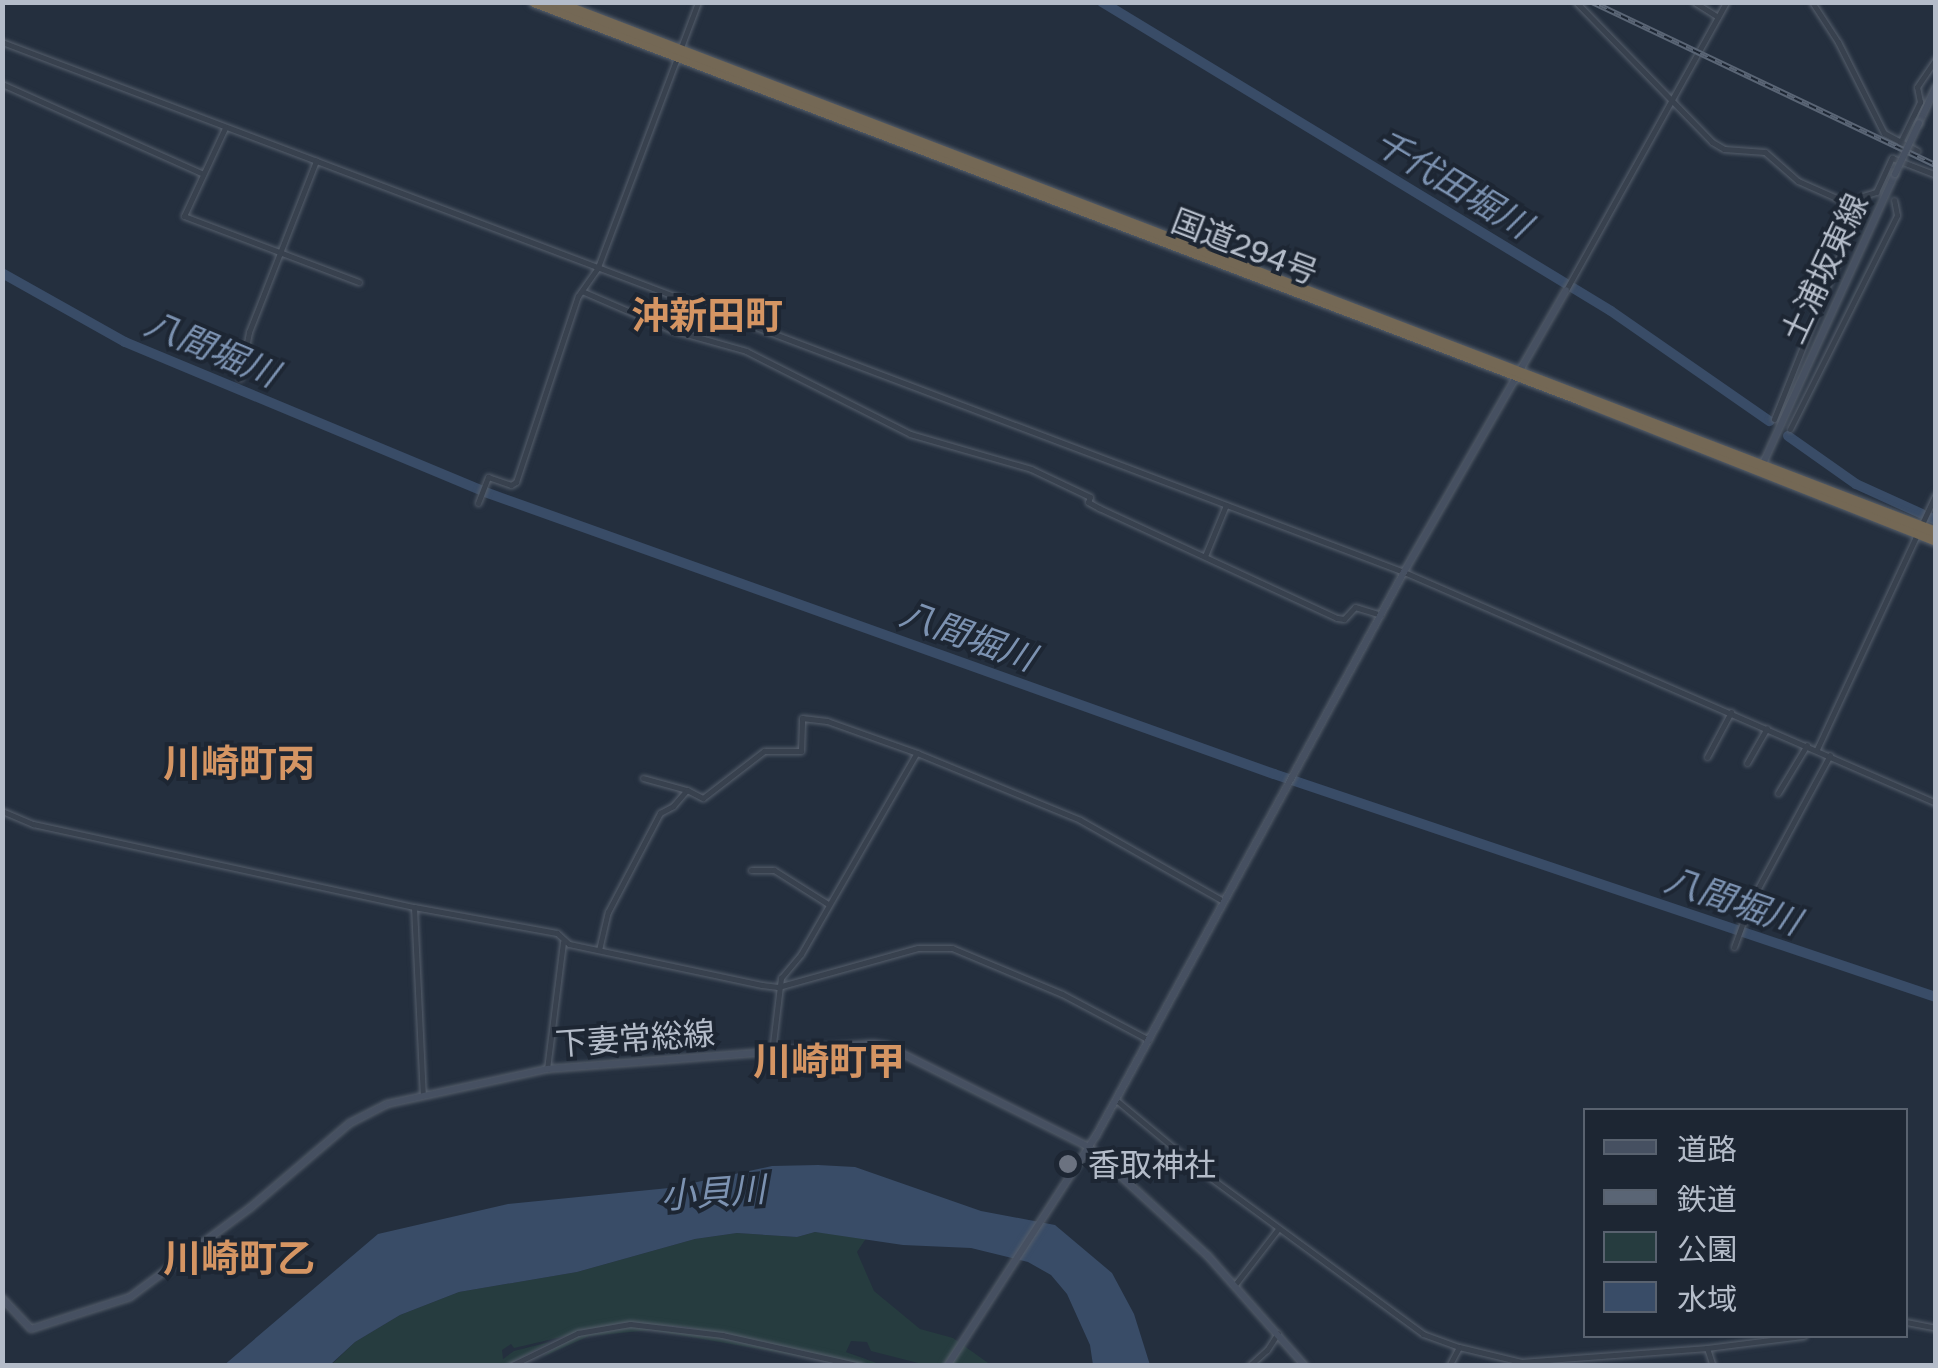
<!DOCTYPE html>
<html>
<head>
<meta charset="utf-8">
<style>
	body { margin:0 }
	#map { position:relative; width:1938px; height:1368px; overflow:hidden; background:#242f3e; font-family:"Golos Text","Noto Sans JP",sans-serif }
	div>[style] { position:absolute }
	.green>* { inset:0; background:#263c3f }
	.water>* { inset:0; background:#394c67 }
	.river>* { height:10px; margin:-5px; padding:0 5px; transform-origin:5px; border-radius:5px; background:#394c67 }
	.roads { filter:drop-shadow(0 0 2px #565f6c) drop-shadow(0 0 2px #565f6c) }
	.street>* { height:5px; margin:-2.5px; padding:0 2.5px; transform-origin:2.5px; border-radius:2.5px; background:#38414e }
	.secondary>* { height:6px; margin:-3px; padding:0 3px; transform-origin:3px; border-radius:3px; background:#465061 }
	.highway>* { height:10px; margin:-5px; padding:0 5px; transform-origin:5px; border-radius:5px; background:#746855 }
	.rail>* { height:6px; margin-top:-3px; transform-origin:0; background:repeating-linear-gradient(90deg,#1d2633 0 8px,#5a6575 0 16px); box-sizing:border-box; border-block:2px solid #5a6575 }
	.bridges { filter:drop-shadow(0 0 2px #565f6c) drop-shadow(0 0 2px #565f6c) }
	.secondary-bridge>* { height:6px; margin:-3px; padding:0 3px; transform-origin:3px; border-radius:3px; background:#465061 }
	.dots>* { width:28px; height:28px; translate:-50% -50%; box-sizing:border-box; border:5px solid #1d2633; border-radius:50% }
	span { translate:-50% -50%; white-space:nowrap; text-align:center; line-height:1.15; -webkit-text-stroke:8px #1d2633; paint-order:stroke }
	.street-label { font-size:32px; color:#b4bcc9 }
	.poi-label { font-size:32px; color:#b4bcc9 }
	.left { translate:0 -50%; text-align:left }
	.water-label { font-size:35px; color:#7c92b1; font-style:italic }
	.quarter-label { font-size:38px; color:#d59563; font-weight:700 }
	.frame { position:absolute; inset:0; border:5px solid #b4bcc9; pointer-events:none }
	.legend { position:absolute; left:1583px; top:1108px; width:325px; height:230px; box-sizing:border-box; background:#1d2633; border:2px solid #59626f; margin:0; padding:12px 18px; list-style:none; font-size:30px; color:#b4bcc9 }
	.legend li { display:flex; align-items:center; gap:20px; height:50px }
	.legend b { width:50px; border:2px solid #59626f }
</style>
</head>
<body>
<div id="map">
	<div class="green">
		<div style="clip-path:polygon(815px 1232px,867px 1237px,857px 1252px,874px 1291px,920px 1329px,953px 1338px,991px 1365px,926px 1365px,871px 1351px,867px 1342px,851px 1341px,846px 1352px,882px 1365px,867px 1365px,686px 1327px,622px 1323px,514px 1348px,511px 1344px,502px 1350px,503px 1359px,514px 1351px,550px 1342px,507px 1365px,330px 1366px,355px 1342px,400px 1315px,459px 1292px,577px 1272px,695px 1239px,737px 1233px,797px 1237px)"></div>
		<div style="clip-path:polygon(629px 1326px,710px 1334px,850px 1365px,651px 1330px,589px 1336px,542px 1357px,569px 1338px)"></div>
	</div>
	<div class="water">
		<div style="clip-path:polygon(818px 1165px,855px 1167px,981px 1211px,1055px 1225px,1112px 1273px,1134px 1314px,1150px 1365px,1093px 1365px,1090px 1345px,1067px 1294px,1051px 1275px,1028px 1262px,971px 1248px,903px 1245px,815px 1232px,797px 1237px,737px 1233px,695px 1239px,577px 1272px,459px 1292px,400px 1315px,355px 1342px,330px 1365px,223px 1366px,378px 1234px,508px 1204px,669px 1188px,772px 1166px)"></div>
	</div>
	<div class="river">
		<div style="left:1102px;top:2px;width:595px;rotate:31.26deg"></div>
		<div style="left:1611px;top:311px;width:193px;rotate:34.8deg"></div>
		<div style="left:2px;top:273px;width:141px;rotate:29.3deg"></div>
		<div style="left:125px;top:342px;width:390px;rotate:22.6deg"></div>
		<div style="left:485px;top:492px;width:838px;rotate:19.67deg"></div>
		<div style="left:1274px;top:774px;width:699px;rotate:18.62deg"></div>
		<div style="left:1788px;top:436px;width:83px;rotate:35.2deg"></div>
		<div style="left:1856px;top:484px;width:72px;rotate:24.4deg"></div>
		<div style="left:1929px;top:517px;width:8px;rotate:23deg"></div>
	</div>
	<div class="roads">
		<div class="street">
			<div style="left:1576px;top:2px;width:195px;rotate:45.8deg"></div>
			<div style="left:1712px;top:142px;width:14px;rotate:30deg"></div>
			<div style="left:1724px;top:149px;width:41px;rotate:4.2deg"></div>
			<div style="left:1765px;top:152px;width:44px;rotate:41.3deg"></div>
			<div style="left:1798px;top:181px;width:67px;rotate:23.9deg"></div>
			<div style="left:1694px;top:2px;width:28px;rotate:32deg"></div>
			<div style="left:1812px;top:2px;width:48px;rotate:57deg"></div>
			<div style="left:1838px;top:42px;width:102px;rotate:63.2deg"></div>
			<div style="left:1884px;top:133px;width:38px;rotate:28deg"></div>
			<div style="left:2px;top:42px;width:1499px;rotate:20.71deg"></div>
			<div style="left:1404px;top:572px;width:580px;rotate:23.47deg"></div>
			<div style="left:2px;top:84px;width:220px;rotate:24.1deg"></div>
			<div style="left:225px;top:128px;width:97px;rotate:115deg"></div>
			<div style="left:184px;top:216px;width:187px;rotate:20.7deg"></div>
			<div style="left:1900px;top:143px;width:46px;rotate:-64deg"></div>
			<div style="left:1920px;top:102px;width:15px;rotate:-101deg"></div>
			<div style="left:1917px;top:87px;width:34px;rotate:-56deg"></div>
			<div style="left:1566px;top:290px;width:329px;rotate:-60.9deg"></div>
			<div style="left:584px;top:292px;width:96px;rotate:23.4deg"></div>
			<div style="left:672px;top:330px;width:77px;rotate:15.8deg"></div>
			<div style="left:746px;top:351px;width:184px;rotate:26.8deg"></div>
			<div style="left:910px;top:434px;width:126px;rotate:16.1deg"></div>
			<div style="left:1031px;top:469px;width:65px;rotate:25.4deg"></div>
			<div style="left:1090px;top:497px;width:5px;rotate:112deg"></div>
			<div style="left:1088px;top:502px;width:13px;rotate:29deg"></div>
			<div style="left:1099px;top:508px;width:262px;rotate:24.8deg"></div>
			<div style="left:1337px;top:618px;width:7px;rotate:8deg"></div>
			<div style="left:1344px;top:619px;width:16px;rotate:-47deg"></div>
			<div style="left:1355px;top:607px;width:27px;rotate:17deg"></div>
			<div style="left:240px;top:378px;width:47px;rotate:-78.9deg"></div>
			<div style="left:249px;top:332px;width:184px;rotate:-68.6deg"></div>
			<div style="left:1774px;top:419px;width:240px;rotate:-68.2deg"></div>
			<div style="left:1863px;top:196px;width:14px;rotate:-17deg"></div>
			<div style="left:1876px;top:192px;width:38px;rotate:-65deg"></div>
			<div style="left:1892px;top:158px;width:47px;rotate:21.1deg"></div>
			<div style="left:1790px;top:429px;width:239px;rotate:-63.4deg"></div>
			<div style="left:1897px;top:215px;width:15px;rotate:-101deg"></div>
			<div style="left:478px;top:503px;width:28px;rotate:-69deg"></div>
			<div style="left:488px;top:477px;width:24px;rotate:19deg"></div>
			<div style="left:511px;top:485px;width:6px;rotate:-31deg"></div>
			<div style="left:516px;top:482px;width:196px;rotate:-71.6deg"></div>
			<div style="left:578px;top:296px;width:35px;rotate:-55deg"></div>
			<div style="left:598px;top:267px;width:283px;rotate:-69.3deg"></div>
			<div style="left:1205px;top:556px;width:55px;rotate:-67.6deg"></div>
			<div style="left:1817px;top:749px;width:281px;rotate:-65deg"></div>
			<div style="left:1707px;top:757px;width:51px;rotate:-61.9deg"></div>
			<div style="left:1747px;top:763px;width:40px;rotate:-60.3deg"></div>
			<div style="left:643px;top:778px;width:46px;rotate:15.3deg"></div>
			<div style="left:1778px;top:793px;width:56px;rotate:-58.9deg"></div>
			<div style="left:2px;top:811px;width:34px;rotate:23deg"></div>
			<div style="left:33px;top:824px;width:390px;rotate:12.3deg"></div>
			<div style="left:414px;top:907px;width:145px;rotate:10.3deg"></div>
			<div style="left:557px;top:933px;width:16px;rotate:43deg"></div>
			<div style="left:569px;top:944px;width:197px;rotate:12deg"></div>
			<div style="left:762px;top:985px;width:16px;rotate:7deg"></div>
			<div style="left:778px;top:987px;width:145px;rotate:-15.6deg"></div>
			<div style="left:918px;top:948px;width:34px"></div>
			<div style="left:952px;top:948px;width:119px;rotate:22.7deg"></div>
			<div style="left:1062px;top:994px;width:98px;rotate:27.9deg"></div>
			<div style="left:751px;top:870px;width:23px"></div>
			<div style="left:774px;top:870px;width:64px;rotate:32.2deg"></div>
			<div style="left:414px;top:907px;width:188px;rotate:87.3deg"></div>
			<div style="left:1734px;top:947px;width:47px;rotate:-70deg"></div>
			<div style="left:1750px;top:903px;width:168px;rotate:-61.6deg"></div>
			<div style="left:599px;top:950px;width:39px;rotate:-77deg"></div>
			<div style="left:608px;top:912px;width:112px;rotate:-62.3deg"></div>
			<div style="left:660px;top:813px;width:15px;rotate:-28deg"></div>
			<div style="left:673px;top:806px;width:21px;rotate:-49deg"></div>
			<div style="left:687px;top:790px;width:18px;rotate:27deg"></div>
			<div style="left:703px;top:798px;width:77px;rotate:-37.6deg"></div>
			<div style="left:764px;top:751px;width:37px"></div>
			<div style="left:801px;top:751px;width:33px;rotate:-88deg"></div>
			<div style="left:802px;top:718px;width:25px;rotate:7deg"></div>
			<div style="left:827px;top:721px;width:96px;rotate:19.6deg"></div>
			<div style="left:917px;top:753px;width:176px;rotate:22.3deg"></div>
			<div style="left:1080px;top:820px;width:164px;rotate:29.5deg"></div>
			<div style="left:772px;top:1052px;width:75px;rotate:-83.1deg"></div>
			<div style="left:781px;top:978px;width:31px;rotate:-50deg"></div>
			<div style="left:801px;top:954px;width:231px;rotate:-60.1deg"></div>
			<div style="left:547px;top:1069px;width:128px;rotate:-82.8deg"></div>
			<div style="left:1116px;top:1100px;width:114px;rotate:39.7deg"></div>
			<div style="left:1204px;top:1173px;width:272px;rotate:36.3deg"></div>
			<div style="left:1423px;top:1334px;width:38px;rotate:20deg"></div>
			<div style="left:1459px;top:1347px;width:64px;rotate:13.6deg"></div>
			<div style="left:1521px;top:1362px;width:187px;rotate:-4.3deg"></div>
			<div style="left:1707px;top:1348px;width:98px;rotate:-7.1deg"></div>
			<div style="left:1234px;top:1286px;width:72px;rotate:-52.3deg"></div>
			<div style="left:1906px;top:1322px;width:31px;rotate:11deg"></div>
			<div style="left:1707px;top:1348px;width:19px;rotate:72deg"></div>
			<div style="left:510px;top:1366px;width:76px;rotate:-25.9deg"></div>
			<div style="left:578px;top:1333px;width:53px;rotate:-9.8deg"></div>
			<div style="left:630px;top:1324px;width:93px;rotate:6.8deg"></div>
			<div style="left:722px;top:1335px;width:142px;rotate:12.6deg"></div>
			<div style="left:1249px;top:1366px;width:24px;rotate:-42deg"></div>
			<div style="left:1267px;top:1350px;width:20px;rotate:-57deg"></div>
			<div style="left:1449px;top:1366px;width:21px;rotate:-62deg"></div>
		</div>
		<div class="secondary">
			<div style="left:1919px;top:123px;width:40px;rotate:-65deg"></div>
			<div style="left:1761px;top:468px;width:323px;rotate:-65.5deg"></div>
			<div style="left:2px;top:1298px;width:42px;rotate:46.9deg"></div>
			<div style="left:31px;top:1329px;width:104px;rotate:-17.9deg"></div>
			<div style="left:130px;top:1297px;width:149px;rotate:-36.6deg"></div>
			<div style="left:250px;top:1208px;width:131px;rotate:-40.4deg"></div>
			<div style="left:350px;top:1123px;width:42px;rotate:-27.2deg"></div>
			<div style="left:387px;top:1104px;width:164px;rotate:-12.3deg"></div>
			<div style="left:547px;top:1069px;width:327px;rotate:-4.4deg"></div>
			<div style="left:873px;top:1044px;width:14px;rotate:8deg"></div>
			<div style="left:887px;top:1046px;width:226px;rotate:26.6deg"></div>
			<div style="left:1089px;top:1147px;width:161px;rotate:42.5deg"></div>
			<div style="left:1208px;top:1256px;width:147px;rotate:48.6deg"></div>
			<div style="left:947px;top:1366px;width:274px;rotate:-57.1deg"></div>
			<div style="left:1096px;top:1136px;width:643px;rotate:-61.36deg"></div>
			<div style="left:1404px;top:572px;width:325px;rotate:-60.1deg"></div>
		</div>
		<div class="highway">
			<div style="left:534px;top:2px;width:1122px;rotate:20.82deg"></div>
			<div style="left:1583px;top:401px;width:380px;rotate:21.6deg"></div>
			<div style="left:555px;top:2px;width:1479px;rotate:21deg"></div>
		</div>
	</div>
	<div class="rail">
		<div style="left:1592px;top:2px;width:381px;rotate:25.4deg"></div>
	</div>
	<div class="bridges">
		<div class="secondary-bridge">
			<div style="left:1895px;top:174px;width:56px;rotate:-64.8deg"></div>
		</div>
	</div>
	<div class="dots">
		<div style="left:1068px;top:1164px;background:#6b7280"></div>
	</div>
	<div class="street-label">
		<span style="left:1245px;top:246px;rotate:21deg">国道294号</span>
		<span style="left:1824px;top:268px;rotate:-65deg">土浦坂東線</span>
		<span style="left:635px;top:1038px;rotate:-4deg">下妻常総線</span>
	</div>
	<div class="poi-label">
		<span class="left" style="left:1088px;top:1164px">香取神社</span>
	</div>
	<div class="water-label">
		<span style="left:1453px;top:183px;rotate:31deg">千代田堀川</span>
		<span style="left:212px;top:348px;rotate:23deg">八間堀川</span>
		<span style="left:968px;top:635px;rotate:20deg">八間堀川</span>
		<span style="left:1733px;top:900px;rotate:19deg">八間堀川</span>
		<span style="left:713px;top:1192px;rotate:-4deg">小貝川</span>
	</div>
	<div class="quarter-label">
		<span style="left:707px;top:315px">沖新田町</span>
		<span style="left:239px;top:763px">川崎町丙</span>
		<span style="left:829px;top:1061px">川崎町甲</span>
		<span style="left:239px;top:1258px">川崎町乙</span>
	</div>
	<div class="frame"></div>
	<ul class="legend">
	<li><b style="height:12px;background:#465061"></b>道路</li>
	<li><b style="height:12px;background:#5a6575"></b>鉄道</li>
	<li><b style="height:28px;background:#263c3f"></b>公園</li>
	<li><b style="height:28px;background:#394c67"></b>水域</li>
	</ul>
</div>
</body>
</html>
